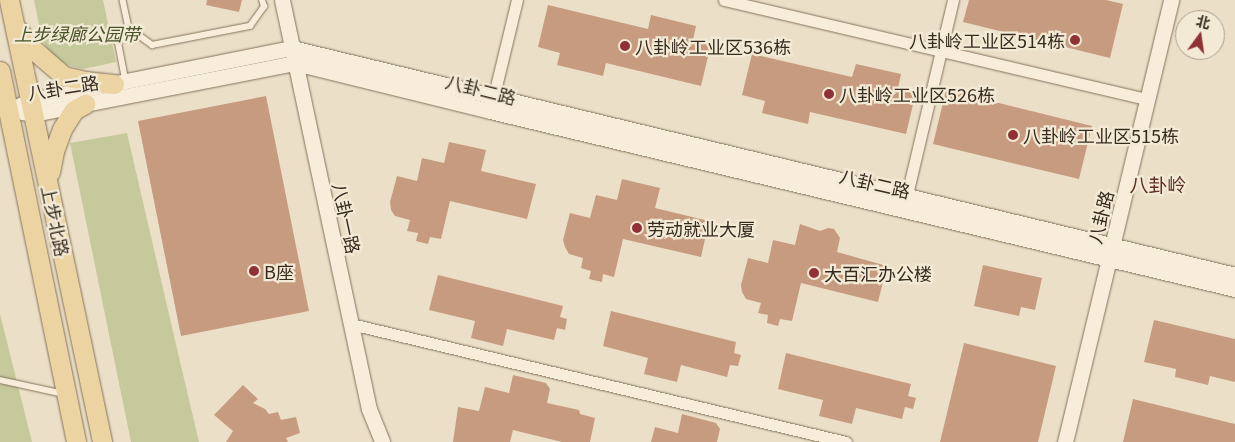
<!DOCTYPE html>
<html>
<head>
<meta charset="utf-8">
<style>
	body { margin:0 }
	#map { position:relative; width:1235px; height:442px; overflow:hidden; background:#ebe0c7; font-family:Georgia,"Noto Sans SC",serif }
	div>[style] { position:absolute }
	.green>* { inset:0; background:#c5c99b }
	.building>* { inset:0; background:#c79b7f }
	.roads { filter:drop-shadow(0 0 1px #86725d) drop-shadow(0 0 1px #86725d) }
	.service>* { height:5.5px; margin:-2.75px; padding:0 2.75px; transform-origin:2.75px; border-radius:2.75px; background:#f7edda }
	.minor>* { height:11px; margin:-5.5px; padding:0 5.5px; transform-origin:5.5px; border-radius:5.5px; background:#f7edda }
	.tertiary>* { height:15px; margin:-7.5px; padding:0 7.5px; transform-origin:7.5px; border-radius:7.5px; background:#f7edda }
	.primary>* { height:19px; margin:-9.5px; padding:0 9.5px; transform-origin:9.5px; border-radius:9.5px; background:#ebd3a2 }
	.dots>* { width:14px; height:14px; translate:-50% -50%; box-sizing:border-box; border:2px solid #f3ead6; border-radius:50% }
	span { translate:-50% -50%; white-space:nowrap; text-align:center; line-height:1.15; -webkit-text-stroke:4.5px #f3ead6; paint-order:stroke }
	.park-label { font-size:18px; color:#485228; font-style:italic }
	.poi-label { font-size:18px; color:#372b20 }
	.right { translate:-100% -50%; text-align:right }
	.left { translate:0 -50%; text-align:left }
	.street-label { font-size:18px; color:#372b20 }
	.neighbourhood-label { font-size:19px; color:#612e23 }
	.north { position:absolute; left:1175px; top:10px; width:50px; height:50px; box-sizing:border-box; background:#f3ead6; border:1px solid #a89e8d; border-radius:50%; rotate:14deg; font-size:14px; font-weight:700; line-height:20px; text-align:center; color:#372b20 }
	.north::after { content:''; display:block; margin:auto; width:18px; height:22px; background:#903235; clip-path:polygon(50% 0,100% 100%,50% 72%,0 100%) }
</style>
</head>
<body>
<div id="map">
	<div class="green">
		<div style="clip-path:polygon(34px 0,103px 0,116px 62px,83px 69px,67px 65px,51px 54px,42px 40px)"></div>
		<div style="clip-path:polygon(127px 133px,178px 353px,199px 442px,131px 442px,70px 143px)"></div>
		<div style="clip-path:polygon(0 314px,32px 442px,0 442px)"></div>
	</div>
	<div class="building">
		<div style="clip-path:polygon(207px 0,242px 0,239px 12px,206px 5px)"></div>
		<div style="clip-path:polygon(969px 0,1106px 0,1123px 4px,1110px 58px,963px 22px)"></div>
		<div style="clip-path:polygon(548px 5px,648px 29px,651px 15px,696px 26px,693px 40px,711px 44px,701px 86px,606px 63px,603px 76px,557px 65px,560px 53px,538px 47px)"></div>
		<div style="clip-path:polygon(752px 54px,852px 77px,856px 64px,901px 74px,898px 88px,916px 92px,906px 134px,810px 112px,808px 124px,762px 113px,765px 101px,742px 95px)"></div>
		<div style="clip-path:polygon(946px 90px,1092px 126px,1079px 179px,933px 144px)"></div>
		<div style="clip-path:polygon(266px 96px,309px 311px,181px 336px,138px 121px)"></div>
		<div style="clip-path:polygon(449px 142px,486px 150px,481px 171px,536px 184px,527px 219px,450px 201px,441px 239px,430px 237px,428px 244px,416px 241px,418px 233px,407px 231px,410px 220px,395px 216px,391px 210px,390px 202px,397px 176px,417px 181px,422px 158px,444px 163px)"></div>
		<div style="clip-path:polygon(622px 179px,660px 188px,655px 208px,709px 221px,701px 257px,623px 239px,614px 277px,603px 274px,602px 282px,589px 279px,591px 271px,581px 268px,583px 258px,569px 254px,565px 247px,563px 240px,570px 213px,590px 218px,596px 195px,617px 200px)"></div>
		<div style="clip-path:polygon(800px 224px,820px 231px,828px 228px,834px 229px,840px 238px,837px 252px,887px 266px,878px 302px,801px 283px,792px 321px,780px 319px,778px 326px,767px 323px,768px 315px,758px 313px,761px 303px,746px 299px,742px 292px,741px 285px,748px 258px,768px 263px,773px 240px,795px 245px)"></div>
		<div style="clip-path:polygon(983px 265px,1042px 278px,1035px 310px,1021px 307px,1019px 316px,974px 306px)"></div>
		<div style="clip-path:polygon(438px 275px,563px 306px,560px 317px,567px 319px,565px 330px,557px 328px,554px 340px,507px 329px,503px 346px,471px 338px,475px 321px,429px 310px)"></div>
		<div style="clip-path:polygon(611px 311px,736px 342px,734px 353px,741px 355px,738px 366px,730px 365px,727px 377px,681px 365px,677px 382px,644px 374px,648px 358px,603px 346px)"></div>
		<div style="clip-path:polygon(1154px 320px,1235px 339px,1235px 382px,1210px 376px,1208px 385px,1175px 377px,1176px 369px,1144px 362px)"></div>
		<div style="clip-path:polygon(964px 343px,1056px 366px,1038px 442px,940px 442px)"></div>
		<div style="clip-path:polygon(786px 353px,911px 384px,908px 396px,916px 398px,913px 409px,905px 407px,902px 419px,856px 408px,852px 424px,819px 416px,823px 400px,778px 389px)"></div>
		<div style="clip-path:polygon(513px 375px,546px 383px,550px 389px,547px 403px,579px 410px,580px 414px,595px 418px,590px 442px,562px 442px,513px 430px,510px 442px,453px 442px,458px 407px,479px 411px,485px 387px,509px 393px)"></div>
		<div style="clip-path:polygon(243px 385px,258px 399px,253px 403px,265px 409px,269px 414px,278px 412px,281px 420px,296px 417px,300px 433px,286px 438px,288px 442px,226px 442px,233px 431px,214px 415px)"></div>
		<div style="clip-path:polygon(1133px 399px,1235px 424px,1235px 442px,1123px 442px)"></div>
		<div style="clip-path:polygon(682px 414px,716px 423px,720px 429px,717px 442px,651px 442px,655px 427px,678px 433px)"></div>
	</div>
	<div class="roads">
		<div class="service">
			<div style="left:123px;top:0;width:29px;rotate:78deg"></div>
			<div style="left:129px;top:28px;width:29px;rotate:36deg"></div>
			<div style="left:152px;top:45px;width:100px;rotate:-11deg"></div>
			<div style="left:250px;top:26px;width:24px;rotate:-54deg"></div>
			<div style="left:264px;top:7px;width:7px;rotate:-106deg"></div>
			<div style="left:125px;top:79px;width:37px;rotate:-101deg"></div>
			<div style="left:118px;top:43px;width:19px;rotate:-54deg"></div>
			<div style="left:0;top:380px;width:66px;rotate:12.3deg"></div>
		</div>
		<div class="minor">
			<div style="left:724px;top:0;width:434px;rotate:13.2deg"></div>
			<div style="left:492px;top:103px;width:106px;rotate:-76.4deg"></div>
			<div style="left:905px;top:203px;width:209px;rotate:-76.7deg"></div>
			<div style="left:351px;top:324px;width:509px;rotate:13.41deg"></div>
		</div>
		<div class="tertiary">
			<div style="left:282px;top:0;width:418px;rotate:78deg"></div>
			<div style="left:369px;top:409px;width:35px;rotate:68deg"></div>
			<div style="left:8px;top:111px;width:25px;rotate:-26deg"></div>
			<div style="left:31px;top:100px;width:266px;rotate:-11.3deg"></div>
			<div style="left:292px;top:48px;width:970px;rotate:13.53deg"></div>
			<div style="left:22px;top:112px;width:12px;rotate:9deg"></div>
			<div style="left:34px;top:114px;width:266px;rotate:-11.1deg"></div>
			<div style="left:295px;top:63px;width:201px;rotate:13.8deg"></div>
			<div style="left:490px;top:111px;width:766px;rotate:13.44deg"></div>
			<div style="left:1065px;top:442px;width:455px;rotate:-76.5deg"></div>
		</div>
		<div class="primary">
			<div style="left:9px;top:0;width:452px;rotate:78.1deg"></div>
			<div style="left:18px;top:30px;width:27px;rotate:51deg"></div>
			<div style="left:35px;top:51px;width:38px;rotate:41deg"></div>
			<div style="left:64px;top:76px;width:22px;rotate:13deg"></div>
			<div style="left:85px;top:81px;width:29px;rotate:6deg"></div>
			<div style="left:0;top:71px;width:379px;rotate:78.4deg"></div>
			<div style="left:50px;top:172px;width:21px;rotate:-79deg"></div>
			<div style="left:54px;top:151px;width:23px;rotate:-70deg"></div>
			<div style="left:62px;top:129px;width:22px;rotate:-58deg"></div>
			<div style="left:74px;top:110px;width:13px;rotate:-29deg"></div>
		</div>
	</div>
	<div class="dots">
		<div style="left:1075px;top:40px;background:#903235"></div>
		<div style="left:625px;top:46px;background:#903235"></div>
		<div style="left:829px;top:94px;background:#903235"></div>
		<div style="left:1013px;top:135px;background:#903235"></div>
		<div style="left:637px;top:228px;background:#903235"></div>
		<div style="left:254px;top:271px;background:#903235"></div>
		<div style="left:814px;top:273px;background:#903235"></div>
	</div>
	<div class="park-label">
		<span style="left:77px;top:33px">上步绿廊公园带</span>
	</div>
	<div class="poi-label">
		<span class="right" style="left:1065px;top:40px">八卦岭工业区514栋</span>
		<span class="left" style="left:635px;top:46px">八卦岭工业区536栋</span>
		<span class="left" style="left:839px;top:94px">八卦岭工业区526栋</span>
		<span class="left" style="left:1023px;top:135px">八卦岭工业区515栋</span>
		<span class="left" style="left:647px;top:228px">劳动就业大厦</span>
		<span class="left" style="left:264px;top:271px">B座</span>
		<span class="left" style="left:824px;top:273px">大百汇办公楼</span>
	</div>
	<div class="street-label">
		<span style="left:63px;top:87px;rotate:-9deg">八卦二路</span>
		<span style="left:481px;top:89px;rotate:14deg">八卦二路</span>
		<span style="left:875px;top:183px;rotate:13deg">八卦二路</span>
		<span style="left:1100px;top:217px;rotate:-76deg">八卦路</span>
		<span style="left:347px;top:218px;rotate:78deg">八卦一路</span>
		<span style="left:56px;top:221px;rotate:78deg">上步北路</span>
	</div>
	<div class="neighbourhood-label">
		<span style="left:1158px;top:184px">八卦岭</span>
	</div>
	<div class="north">北</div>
</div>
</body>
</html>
